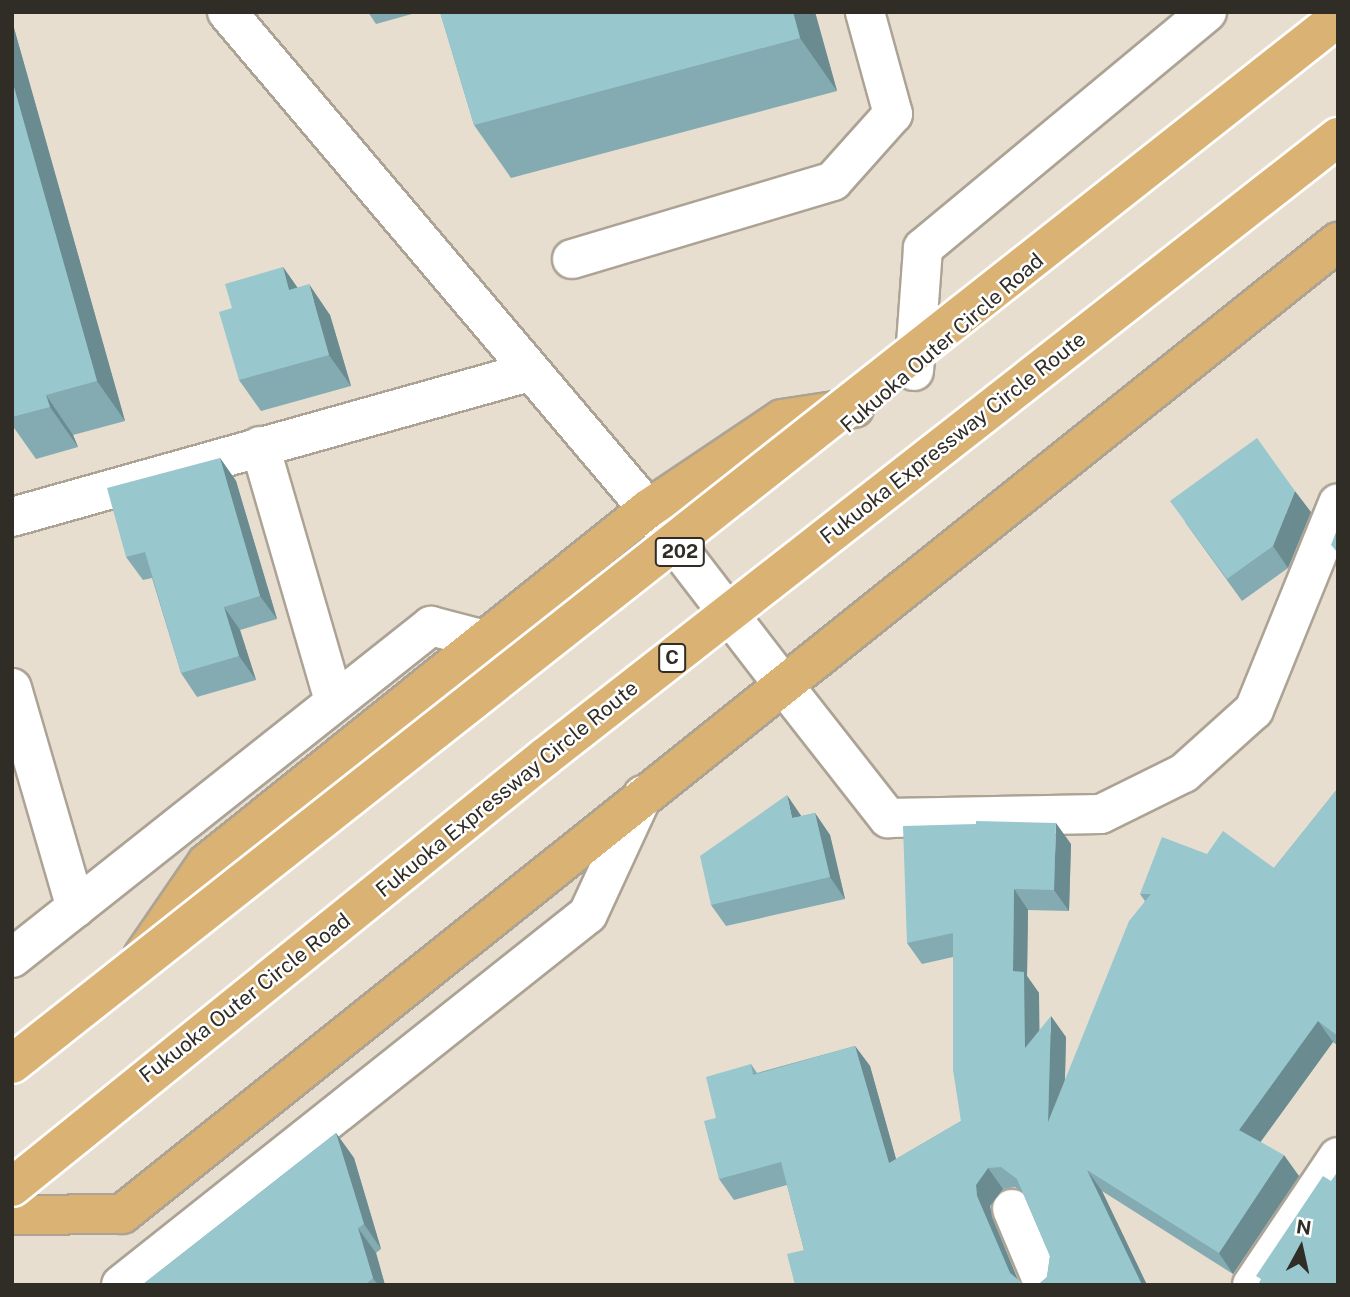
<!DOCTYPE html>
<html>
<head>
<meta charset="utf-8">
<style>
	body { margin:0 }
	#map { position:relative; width:1350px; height:1297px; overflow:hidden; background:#e7ded0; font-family:"Public Sans",sans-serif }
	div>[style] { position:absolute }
	.roads { filter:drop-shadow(2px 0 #aca395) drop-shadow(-2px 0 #aca395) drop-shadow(0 2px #aca395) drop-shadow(0 -2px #aca395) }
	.street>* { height:38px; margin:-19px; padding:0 19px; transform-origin:19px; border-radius:19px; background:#fff }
	.secondary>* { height:38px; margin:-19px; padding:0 19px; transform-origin:19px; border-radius:19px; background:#fff }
	.highway>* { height:38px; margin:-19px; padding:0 19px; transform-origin:19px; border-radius:19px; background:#d9b274 }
	.bridges { filter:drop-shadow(2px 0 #fff) drop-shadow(-2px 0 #fff) drop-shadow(0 2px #fff) drop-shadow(0 -2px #fff) }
	.highway-bridge>* { height:38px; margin:-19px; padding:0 19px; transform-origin:19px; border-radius:19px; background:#d9b274 }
	.wall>* { inset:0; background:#83abb1 }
	.shaded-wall>* { inset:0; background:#6a8b90 }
	.building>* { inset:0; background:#98c7ce }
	span { translate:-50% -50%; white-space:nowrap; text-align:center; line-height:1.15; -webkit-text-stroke:5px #fff; paint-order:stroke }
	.shield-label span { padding:2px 5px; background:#fff; border:2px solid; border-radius:5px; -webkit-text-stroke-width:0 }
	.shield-label { font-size:19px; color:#302d27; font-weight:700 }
	.street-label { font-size:21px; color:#302d27 }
	.frame { position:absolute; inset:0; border:14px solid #302d27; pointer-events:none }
	.north { position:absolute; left:1266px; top:1213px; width:70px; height:70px; -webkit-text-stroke:5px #fff; paint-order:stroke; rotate:8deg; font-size:19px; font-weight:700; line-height:28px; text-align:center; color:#302d27 }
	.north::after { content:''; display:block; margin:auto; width:24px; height:32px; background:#302d27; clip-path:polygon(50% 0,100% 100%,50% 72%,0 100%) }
</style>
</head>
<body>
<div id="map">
	<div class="roads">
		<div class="street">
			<div style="left:572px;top:259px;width:272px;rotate:-16.6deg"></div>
			<div style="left:833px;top:181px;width:90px;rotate:-48.2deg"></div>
			<div style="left:893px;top:114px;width:106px;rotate:-105.4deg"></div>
			<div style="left:914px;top:371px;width:123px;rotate:-85.8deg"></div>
			<div style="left:923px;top:248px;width:369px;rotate:-39.7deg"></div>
			<div style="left:260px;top:446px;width:265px;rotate:73.8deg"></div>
			<div style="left:12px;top:517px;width:537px;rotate:-15.67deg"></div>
			<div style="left:782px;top:683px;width:172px;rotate:51.9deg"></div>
			<div style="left:888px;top:818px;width:213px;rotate:-1.1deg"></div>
			<div style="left:1101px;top:814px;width:93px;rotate:-26.3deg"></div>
			<div style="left:1184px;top:773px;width:94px;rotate:-42deg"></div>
			<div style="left:1254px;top:710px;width:223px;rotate:-67.9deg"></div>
			<div style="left:12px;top:688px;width:229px;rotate:73.8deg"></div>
			<div style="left:12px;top:958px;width:535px;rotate:-38.39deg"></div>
			<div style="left:431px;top:626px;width:56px;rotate:14.5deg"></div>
			<div style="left:1012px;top:1209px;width:82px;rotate:67.2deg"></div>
			<div style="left:121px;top:1285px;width:596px;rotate:-38.46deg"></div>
			<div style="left:588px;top:914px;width:131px;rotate:-65.2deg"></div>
			<div style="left:1252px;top:1285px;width:154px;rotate:-56.1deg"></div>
		</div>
		<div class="secondary">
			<div style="left:227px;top:12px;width:651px;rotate:49.73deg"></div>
			<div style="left:648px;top:509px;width:220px;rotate:52.4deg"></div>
		</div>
		<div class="highway">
			<div style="left:143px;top:956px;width:113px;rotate:-55.5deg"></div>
			<div style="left:207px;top:863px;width:566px;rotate:-38.75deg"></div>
			<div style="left:648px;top:509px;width:161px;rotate:-33.9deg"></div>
			<div style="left:782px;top:419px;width:73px;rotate:-8.7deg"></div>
			<div style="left:12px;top:1215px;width:110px;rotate:-0.5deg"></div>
			<div style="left:122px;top:1214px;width:1557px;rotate:-38.64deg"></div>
		</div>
	</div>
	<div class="bridges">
		<div class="highway-bridge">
			<div style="left:12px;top:1064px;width:1689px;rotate:-38.27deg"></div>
			<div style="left:12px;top:1187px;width:685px;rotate:-38.9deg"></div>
			<div style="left:545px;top:757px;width:1007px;rotate:-38.02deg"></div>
		</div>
	</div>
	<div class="wall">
		<div style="clip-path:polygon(368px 12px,419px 12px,376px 24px)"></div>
		<div style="clip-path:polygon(440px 12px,815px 12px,837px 91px,511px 178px,474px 125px)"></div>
		<div style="clip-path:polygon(12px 21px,125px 421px,73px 435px,78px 447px,36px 459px,12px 425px)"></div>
		<div style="clip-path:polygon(283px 267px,297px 287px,330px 315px,351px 386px,261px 411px,239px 380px,232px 308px)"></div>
		<div style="clip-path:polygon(220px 458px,236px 481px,277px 619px,240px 630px,256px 680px,197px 697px,181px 673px,152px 578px,143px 580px,126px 557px)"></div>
		<div style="clip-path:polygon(1311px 512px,1288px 568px,1242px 601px,1185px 522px)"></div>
		<div style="clip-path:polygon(1338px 788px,1338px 1046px,1333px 1042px,1260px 1142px,1299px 1176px,1233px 1274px,1102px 1191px,1147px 1285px,1033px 1285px,1039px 1284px,1047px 1277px,1050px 1256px,1023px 1193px,1015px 1187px,1003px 1189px,990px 1206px,992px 1217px,1018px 1280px,804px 1250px,787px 1185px,734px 1200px,719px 1179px,716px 1118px,751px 1064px,757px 1073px,855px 1046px,870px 1066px,896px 1159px,961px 1121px,953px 957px,922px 964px,907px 943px,1071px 844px,1069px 911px,1028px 910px,1027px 976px,1039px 993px,1039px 1031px,1066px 1037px,1065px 1082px,1145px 901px,1140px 894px,1207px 854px,1274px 868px)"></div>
		<div style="clip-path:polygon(815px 813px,830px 835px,845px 899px,726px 926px,711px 905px,802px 816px)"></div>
		<div style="clip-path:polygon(336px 1133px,354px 1158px,381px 1249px,376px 1253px,385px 1285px,142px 1285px)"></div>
	</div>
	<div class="shaded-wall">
		<div style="clip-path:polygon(793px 12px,815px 12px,837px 91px,800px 38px)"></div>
		<div style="clip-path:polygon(12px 21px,125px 421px,97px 381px,12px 80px)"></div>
		<div style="clip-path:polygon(283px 267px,304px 297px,289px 290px)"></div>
		<div style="clip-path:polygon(309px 284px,330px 315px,351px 386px,329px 355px)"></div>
		<div style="clip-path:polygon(46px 395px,73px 435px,78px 447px,50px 407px)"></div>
		<div style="clip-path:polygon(220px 458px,236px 481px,277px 619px,260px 596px)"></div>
		<div style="clip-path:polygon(1295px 491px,1311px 512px,1288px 568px,1273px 546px)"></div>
		<div style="clip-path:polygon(224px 607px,240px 630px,256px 680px,239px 656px)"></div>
		<div style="clip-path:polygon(787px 795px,802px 817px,792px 818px)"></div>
		<div style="clip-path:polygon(815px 813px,830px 835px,845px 899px,830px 877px)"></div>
		<div style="clip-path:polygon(1056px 823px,1071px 844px,1069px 911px,1054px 890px)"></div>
		<div style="clip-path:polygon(1014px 889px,1028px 910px,1027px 976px,1039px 993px,1040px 1069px,1025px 1048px,1013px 971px)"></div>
		<div style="clip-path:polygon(1051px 1016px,1066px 1037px,1063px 1143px,1048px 1122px)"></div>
		<div style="clip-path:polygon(1318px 1021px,1333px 1042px,1254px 1151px,1239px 1130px)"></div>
		<div style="clip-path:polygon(855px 1046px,870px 1066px,903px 1184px,889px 1163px)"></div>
		<div style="clip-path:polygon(336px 1133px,354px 1158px,381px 1249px,364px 1224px)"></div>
		<div style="clip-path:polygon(1284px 1155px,1299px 1176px,1233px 1274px,1219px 1253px)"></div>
		<div style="clip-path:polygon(988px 1168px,1003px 1189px,990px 1206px,992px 1217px,1020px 1285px,1010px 1273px,977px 1196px,976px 1185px)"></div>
		<div style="clip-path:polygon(1087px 1170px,1102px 1191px,1147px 1285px,1142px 1285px)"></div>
		<div style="clip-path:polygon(358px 1228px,376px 1253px,385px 1285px,378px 1285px,373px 1278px)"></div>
	</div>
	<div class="building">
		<div style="clip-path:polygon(440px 12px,793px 12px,800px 38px,474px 125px)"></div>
		<div style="clip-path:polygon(12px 80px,97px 381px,46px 395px,50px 407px,12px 417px)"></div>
		<div style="clip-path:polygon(283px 267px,289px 290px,309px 284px,329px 355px,239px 380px,219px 312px,232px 308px,225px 284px)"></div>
		<div style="clip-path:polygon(1257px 438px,1295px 491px,1273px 546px,1227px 579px,1170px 501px)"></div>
		<div style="clip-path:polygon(220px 458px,260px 596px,224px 607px,239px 656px,181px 673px,145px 552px,126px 557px,107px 488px)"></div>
		<div style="clip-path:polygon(1338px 527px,1338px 553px,1331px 545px)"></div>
		<div style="clip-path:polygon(1338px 788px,1338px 1036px,1318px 1021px,1239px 1130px,1284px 1155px,1219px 1253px,1087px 1170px,1142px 1285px,1033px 1285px,1039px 1284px,1047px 1277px,1050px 1256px,1017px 1179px,1001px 1167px,988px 1168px,976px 1185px,977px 1196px,1010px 1273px,1025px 1285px,795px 1285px,787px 1254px,804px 1250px,781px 1162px,719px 1179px,704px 1121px,716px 1118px,706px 1077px,751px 1064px,753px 1075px,855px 1046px,889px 1163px,961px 1121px,953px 1070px,953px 933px,907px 943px,903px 826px,976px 824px,976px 821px,1056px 823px,1054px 890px,1014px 889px,1013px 971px,1024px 972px,1025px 1048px,1051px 1016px,1048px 1122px,1129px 921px,1151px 894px,1140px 894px,1162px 837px,1207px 854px,1223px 831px,1274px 868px)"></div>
		<div style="clip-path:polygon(787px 795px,792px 818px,815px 813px,830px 877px,711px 905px,700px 856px)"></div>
		<div style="clip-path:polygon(336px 1133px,364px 1224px,358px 1228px,373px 1278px,365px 1285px,142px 1285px)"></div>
		<div style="clip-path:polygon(1338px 1171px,1338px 1285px,1258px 1285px,1261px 1279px,1256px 1276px,1323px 1176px,1331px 1181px)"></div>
	</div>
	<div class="shield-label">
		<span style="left:680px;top:552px">202</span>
		<span style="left:672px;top:658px">C</span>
	</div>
	<div class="street-label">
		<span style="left:942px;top:343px;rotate:-41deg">Fukuoka Outer Circle Road</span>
		<span style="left:953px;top:438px;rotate:-38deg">Fukuoka Expressway Circle Route</span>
		<span style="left:507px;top:789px;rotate:-39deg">Fukuoka Expressway Circle Route</span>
		<span style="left:245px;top:998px;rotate:-38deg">Fukuoka Outer Circle Road</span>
	</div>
	<div class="frame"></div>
	<div class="north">N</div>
</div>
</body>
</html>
